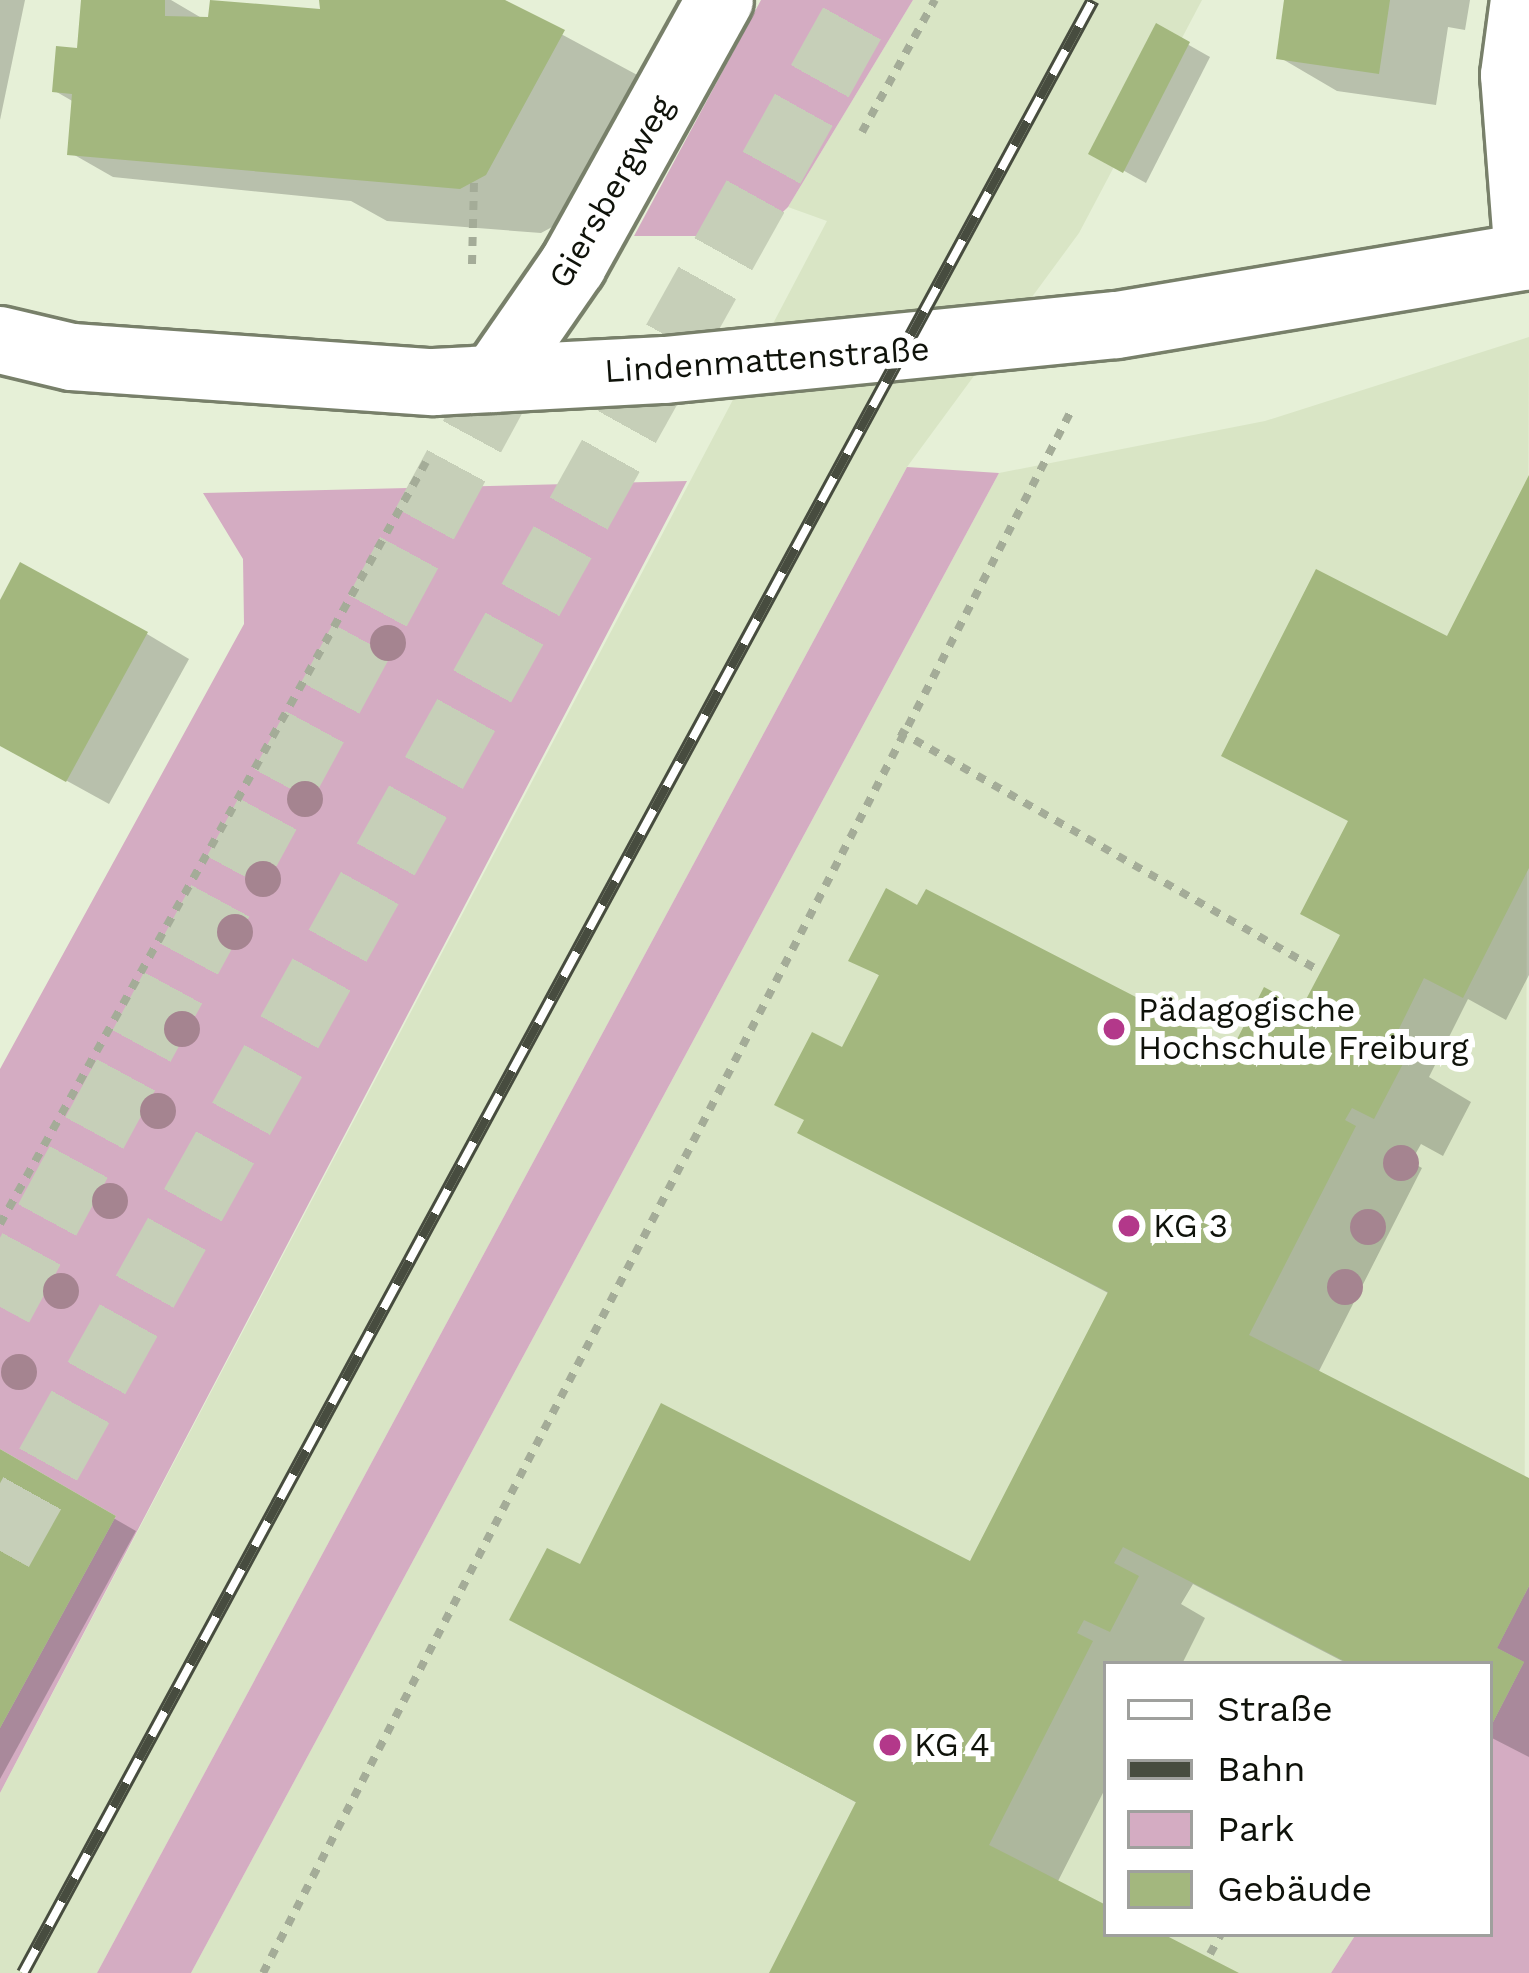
<!DOCTYPE html>
<html>
<head>
<meta charset="utf-8">
<style>
	body { margin:0 }
	#map { position:relative; width:1529px; height:1973px; overflow:hidden; background:#e6f0d7; font-family:"Work Sans",sans-serif }
	div>[style] { position:absolute }
	.built>* { inset:0; background:#d9e5c5 }
	.green>* { inset:0; background:#d4acc2 }
	.shadow>* { inset:0; background:#0003 }
	.building>* { inset:0; background:#a3b77e }
	.trunk-tunnel>* { height:66px; margin-top:-33px; transform-origin:0; background:repeating-linear-gradient(90deg,#c6cfb8 0 66px,transparent 0 99px) }
	.path>* { height:8px; margin-top:-4px; transform-origin:0; background:repeating-linear-gradient(90deg,#a4ac98 0 9px,transparent 0 18px) }
	.roads { filter:drop-shadow(3px 0 #78806a) drop-shadow(-3px 0 #78806a) drop-shadow(0 3px #78806a) drop-shadow(0 -3px #78806a) }
	.minor>* { height:66px; margin:-33px; padding:0 33px; transform-origin:33px; border-radius:33px; background:#fff }
	.rail>* { height:14px; margin-top:-7px; transform-origin:0; background:repeating-linear-gradient(90deg,#fff 0 27px,#474c3f 0 54px); box-sizing:border-box; border-block:3px solid #474c3f }
	.trees>* { width:36px; height:36px; margin:-18px; border-radius:50%; background:#a58490 }
	.dots>* { width:33px; height:33px; translate:-50% -50%; box-sizing:border-box; border:6px solid #fff; border-radius:50% }
	span { translate:-50% -50%; white-space:nowrap; text-align:center; line-height:1.15; -webkit-text-stroke:12px #fff; paint-order:stroke }
	.street-label { font-size:33px; color:#0f120a }
	.poi-label { font-size:33px; color:#0f120a }
	.left { translate:0 -50%; text-align:left }
	.legend { position:absolute; left:1103px; top:1661px; width:390px; height:276px; box-sizing:border-box; background:#fff; border:3px solid #9fa09d; margin:0; padding:15px 21px; list-style:none; font-size:36px; color:#0f120a }
	.legend li { display:flex; align-items:center; gap:24px; height:60px }
	.legend b { width:60px; border:3px solid #9fa09d }
</style>
</head>
<body>
<div id="map">
	<div class="built">
		<div style="clip-path:polygon(913px 0,1202px 0,1079px 233px,907px 467px,97px 1973px,0 1973px,0 1793px,827px 221px,788px 207px)"></div>
		<div style="clip-path:polygon(1529px 337px,1524px 1662px,1490px 1728px,1490px 1664px,1106px 1664px,1106px 1934px,1356px 1934px,1331px 1973px,191px 1973px,999px 473px,1265px 421px)"></div>
	</div>
	<div class="green">
		<div style="clip-path:polygon(761px 0,913px 0,788px 207px,758px 236px,634px 236px)"></div>
		<div style="clip-path:polygon(907px 467px,999px 473px,191px 1973px,97px 1973px)"></div>
		<div style="clip-path:polygon(687px 481px,0 1793px,0 1728px,116px 1516px,0 1449px,0 1069px,244px 624px,243px 559px,203px 493px)"></div>
		<div style="clip-path:polygon(1529px 1586px,1529px 1973px,1331px 1973px,1356px 1934px,1490px 1934px,1490px 1728px,1524px 1662px,1497px 1648px)"></div>
	</div>
	<div class="shadow">
		<div style="clip-path:polygon(0 0,25px 0,0 120px)"></div>
		<div style="clip-path:polygon(84px 0,171px 0,205px 20px,321px 12px,346px 0,498px 0,641px 77px,565px 220px,541px 233px,387px 221px,351px 201px,113px 177px,71px 153px,74px 102px,55px 91px,80px 51px)"></div>
		<div style="clip-path:polygon(1288px 0,1470px 0,1465px 30px,1448px 27px,1436px 105px,1337px 91px,1279px 57px)"></div>
		<div style="clip-path:polygon(1157px 27px,1210px 57px,1146px 183px,1092px 153px)"></div>
		<div style="clip-path:polygon(1529px 481px,1529px 975px,1506px 1020px,1468px 999px,1429px 1077px,1471px 1102px,1443px 1156px,1421px 1144px,1411px 1162px,1422px 1168px,1318px 1373px,1529px 1481px,1529px 1757px,1490px 1737px,1490px 1664px,1348px 1664px,1193px 1584px,1181px 1604px,1205px 1618px,1182px 1664px,1106px 1664px,1106px 1787px,1057px 1883px,1106px 1908px,1106px 1934px,1156px 1934px,1232px 1973px,773px 1973px,859px 1804px,513px 1619px,581px 1568px,972px 1565px,1110px 1294px,801px 1132px,882px 977px,852px 959px,1235px 1051px,1304px 1011px,1343px 935px,1449px 640px)"></div>
		<div style="clip-path:polygon(0 606px,147px 634px,189px 659px,109px 804px,0 744px)"></div>
		<div style="clip-path:polygon(0 1453px,136px 1531px,0 1779px)"></div>
	</div>
	<div class="building">
		<div style="clip-path:polygon(81px 0,165px 0,165px 16px,208px 17px,210px 0,320px 9px,319px 0,505px 0,565px 30px,486px 175px,460px 189px,67px 155px,72px 94px,52px 92px,56px 46px,77px 48px)"></div>
		<div style="clip-path:polygon(1284px 0,1390px 0,1379px 74px,1276px 59px)"></div>
		<div style="clip-path:polygon(1156px 23px,1190px 42px,1123px 173px,1088px 154px)"></div>
		<div style="clip-path:polygon(1529px 475px,1529px 868px,1463px 998px,1424px 978px,1388px 1051px,1405px 1060px,1374px 1119px,1352px 1108px,1345px 1120px,1356px 1126px,1249px 1335px,1529px 1478px,1529px 1586px,1497px 1648px,1524px 1662px,1490px 1728px,1490px 1664px,1350px 1664px,1123px 1547px,1114px 1563px,1139px 1576px,1110px 1632px,1084px 1620px,1077px 1633px,1093px 1641px,989px 1845px,1106px 1905px,1106px 1934px,1163px 1934px,1239px 1973px,769px 1973px,856px 1802px,509px 1620px,547px 1548px,580px 1564px,661px 1403px,970px 1561px,1108px 1292px,797px 1133px,804px 1120px,774px 1105px,812px 1032px,842px 1047px,879px 975px,848px 961px,886px 888px,917px 905px,926px 889px,1233px 1047px,1264px 987px,1302px 1007px,1340px 935px,1300px 914px,1348px 821px,1221px 756px,1316px 569px,1447px 636px)"></div>
		<div style="clip-path:polygon(20px 562px,148px 632px,66px 782px,0 746px,0 600px)"></div>
		<div style="clip-path:polygon(0 1449px,116px 1516px,0 1728px)"></div>
	</div>
	<div class="trunk-tunnel">
		<div style="left:0;top:1307px;width:1106px;rotate:-61.53deg"></div>
		<div style="left:0;top:1551px;width:1776px;rotate:-60.85deg"></div>
	</div>
	<div class="path">
		<div style="left:862px;top:132px;width:151px;rotate:-61.1deg"></div>
		<div style="left:472px;top:264px;width:83px;rotate:-88.6deg"></div>
		<div style="left:899px;top:731px;width:486px;rotate:29.7deg"></div>
		<div style="left:0;top:1224px;width:873px;rotate:-60.79deg"></div>
		<div style="left:1210px;top:1954px;width:23px;rotate:-61deg"></div>
		<div style="left:263px;top:1973px;width:1756px;rotate:-62.65deg"></div>
	</div>
	<div class="roads">
		<div class="minor">
			<div style="left:1524px;top:0;width:76px;rotate:97.6deg"></div>
			<div style="left:1514px;top:75px;width:182px;rotate:85.6deg"></div>
			<div style="left:0;top:340px;width:74px;rotate:13.3deg"></div>
			<div style="left:72px;top:357px;width:363px;rotate:4deg"></div>
			<div style="left:434px;top:382px;width:231px;rotate:-3deg"></div>
			<div style="left:665px;top:370px;width:454px;rotate:-5.7deg"></div>
			<div style="left:1117px;top:325px;width:418px;rotate:-9.5deg"></div>
			<div style="left:494px;top:379px;width:139px;rotate:-55.3deg"></div>
			<div style="left:573px;top:265px;width:303px;rotate:-61deg"></div>
		</div>
	</div>
	<div class="rail">
		<div style="left:23px;top:1973px;width:2244px;rotate:-61.53deg"></div>
	</div>
	<div class="trees">
		<div style="left:388px;top:643px"></div>
		<div style="left:305px;top:799px"></div>
		<div style="left:263px;top:879px"></div>
		<div style="left:235px;top:932px"></div>
		<div style="left:182px;top:1029px"></div>
		<div style="left:158px;top:1111px"></div>
		<div style="left:1401px;top:1163px"></div>
		<div style="left:110px;top:1201px"></div>
		<div style="left:1368px;top:1227px"></div>
		<div style="left:1345px;top:1287px"></div>
		<div style="left:61px;top:1291px"></div>
		<div style="left:19px;top:1372px"></div>
	</div>
	<div class="dots">
		<div style="left:1114px;top:1029px;background:#b3388a"></div>
		<div style="left:1129px;top:1226px;background:#b3388a"></div>
		<div style="left:890px;top:1745px;background:#b3388a"></div>
	</div>
	<div class="street-label">
		<span style="left:611px;top:192px;rotate:-60deg">Giersbergweg</span>
		<span style="left:767px;top:360px;rotate:-4deg">Lindenmattenstraße</span>
	</div>
	<div class="poi-label">
		<span class="left" style="left:1138px;top:1029px">Pädagogische<br>Hochschule Freiburg</span>
		<span class="left" style="left:1153px;top:1226px">KG 3</span>
		<span class="left" style="left:914px;top:1745px">KG 4</span>
	</div>
	<ul class="legend">
	<li><b style="height:15px;background:#fff"></b>Straße</li>
	<li><b style="height:15px;background:#474c3f"></b>Bahn</li>
	<li><b style="height:33px;background:#d4acc2"></b>Park</li>
	<li><b style="height:33px;background:#a3b77e"></b>Gebäude</li>
	</ul>
</div>
</body>
</html>
